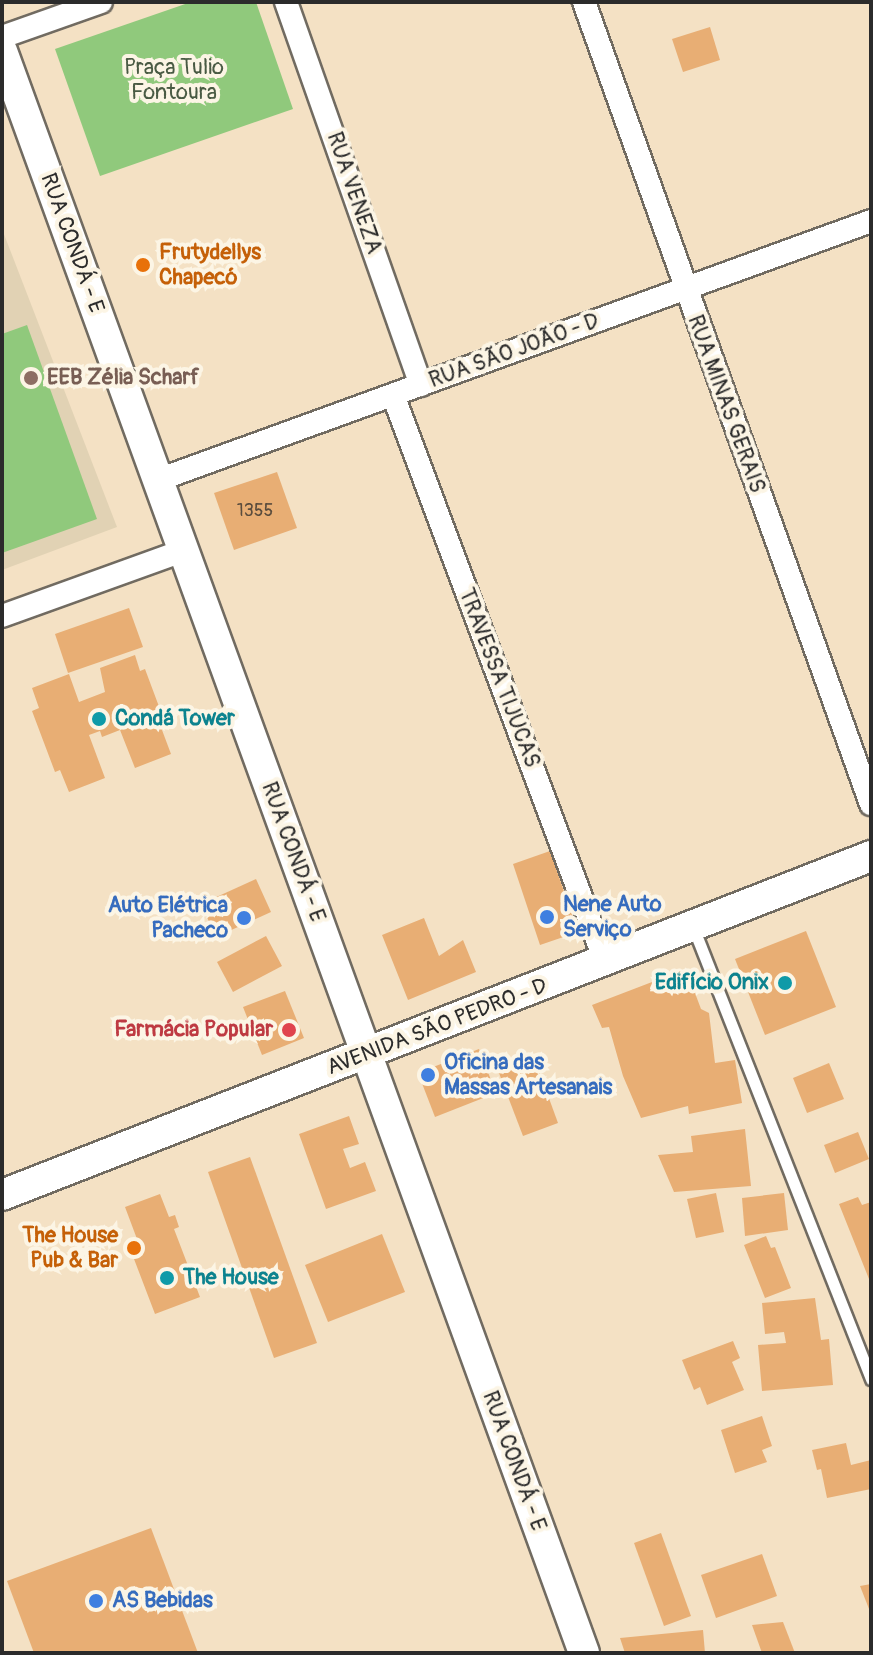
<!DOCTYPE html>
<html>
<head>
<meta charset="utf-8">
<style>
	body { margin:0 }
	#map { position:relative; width:873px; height:1655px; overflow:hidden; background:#f4e1c4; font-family:Pangolin,sans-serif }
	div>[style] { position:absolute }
	.built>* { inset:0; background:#e1d2b4 }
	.green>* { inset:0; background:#90c97c }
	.building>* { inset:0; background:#e8ae74 }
	.roads { filter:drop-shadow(2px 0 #716b61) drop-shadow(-2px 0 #716b61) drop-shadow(0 2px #716b61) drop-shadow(0 -2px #716b61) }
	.lane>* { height:11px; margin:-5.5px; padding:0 5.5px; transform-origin:5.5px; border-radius:5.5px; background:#fff }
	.street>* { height:22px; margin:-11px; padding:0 11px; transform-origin:11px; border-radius:11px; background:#fff }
	.secondary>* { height:30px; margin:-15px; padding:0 15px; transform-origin:15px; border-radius:15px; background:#fff }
	.dots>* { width:22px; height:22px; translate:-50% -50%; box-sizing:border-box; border:4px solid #fcf5e5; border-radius:50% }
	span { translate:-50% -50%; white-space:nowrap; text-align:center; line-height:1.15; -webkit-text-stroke:8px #fcf5e5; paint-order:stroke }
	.number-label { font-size:18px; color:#5a4c3d }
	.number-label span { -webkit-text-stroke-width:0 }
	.park-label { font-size:22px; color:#495a43 }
	.street-label { font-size:22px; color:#2b2b2b }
	.food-label { font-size:22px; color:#c56008; font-weight:700 }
	.left { translate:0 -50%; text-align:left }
	.right { translate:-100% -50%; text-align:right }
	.education-label { font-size:22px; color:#785e54; font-weight:700 }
	.culture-label { font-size:22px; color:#0d838f; font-weight:700 }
	.shop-label { font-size:22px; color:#366cbe; font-weight:700 }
	.health-label { font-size:22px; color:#be3a42; font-weight:700 }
	.frame { position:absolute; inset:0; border:4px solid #2b2b2b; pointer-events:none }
</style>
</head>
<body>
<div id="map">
	<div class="built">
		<div style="clip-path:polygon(2px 229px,117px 527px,2px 570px)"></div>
	</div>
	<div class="green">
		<div style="clip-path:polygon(191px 2px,256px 2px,293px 109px,100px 176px,55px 49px)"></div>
		<div style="clip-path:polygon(27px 325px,97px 519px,2px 553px,2px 334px)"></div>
	</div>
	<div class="building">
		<div style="clip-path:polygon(710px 27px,720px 60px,683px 72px,672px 39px)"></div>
		<div style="clip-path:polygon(277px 472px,297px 528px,234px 550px,214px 493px)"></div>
		<div style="clip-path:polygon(129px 608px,143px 647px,68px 673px,55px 634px)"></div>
		<div style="clip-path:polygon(135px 655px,140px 671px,145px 669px,167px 728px,162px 730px,171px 754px,135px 768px,120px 730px,102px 737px,100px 731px,89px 735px,105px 778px,69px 792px,60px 770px,55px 772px,32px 711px,39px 708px,32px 688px,69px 674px,79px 702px,105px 692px,100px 668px)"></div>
		<div style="clip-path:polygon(550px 851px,578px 932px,540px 945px,513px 864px)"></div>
		<div style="clip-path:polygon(256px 879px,271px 912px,216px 937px,201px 904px)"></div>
		<div style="clip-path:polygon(424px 918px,439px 956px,463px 940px,476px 972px,408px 1000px,382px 935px)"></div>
		<div style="clip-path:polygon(806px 931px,836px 1007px,765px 1035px,735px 959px)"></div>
		<div style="clip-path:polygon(266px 936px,282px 966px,233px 992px,217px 962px)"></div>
		<div style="clip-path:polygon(686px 969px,701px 1009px,709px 1013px,715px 1063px,735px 1060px,742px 1103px,689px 1114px,688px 1106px,641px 1118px,623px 1076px,609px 1027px,602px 1028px,592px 1005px)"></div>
		<div style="clip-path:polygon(285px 991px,304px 1038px,262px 1055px,243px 1007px)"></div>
		<div style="clip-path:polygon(479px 1049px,496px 1093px,435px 1117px,418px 1073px)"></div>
		<div style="clip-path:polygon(535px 1060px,558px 1123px,523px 1136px,499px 1073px)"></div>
		<div style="clip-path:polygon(829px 1063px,844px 1099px,807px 1113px,793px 1078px)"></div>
		<div style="clip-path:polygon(349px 1116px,359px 1144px,343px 1149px,350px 1168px,365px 1162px,376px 1191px,326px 1209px,299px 1134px)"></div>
		<div style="clip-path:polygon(745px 1129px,751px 1186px,674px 1192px,658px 1155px,693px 1152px,691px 1136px)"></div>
		<div style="clip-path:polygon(858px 1132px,869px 1159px,835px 1173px,824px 1145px)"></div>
		<div style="clip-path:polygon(250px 1157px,317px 1343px,274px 1358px,208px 1172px)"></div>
		<div style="clip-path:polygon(716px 1193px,724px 1232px,696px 1238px,687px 1199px)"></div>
		<div style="clip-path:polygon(784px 1193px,788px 1230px,745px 1236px,742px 1198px)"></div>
		<div style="clip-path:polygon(160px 1194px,169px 1217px,175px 1215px,179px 1227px,174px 1229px,200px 1297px,155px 1314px,134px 1259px,143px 1255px,125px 1207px)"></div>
		<div style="clip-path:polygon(858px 1197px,862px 1205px,871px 1202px,871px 1284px,839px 1204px)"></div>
		<div style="clip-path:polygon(382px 1234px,405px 1292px,328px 1322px,305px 1265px)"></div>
		<div style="clip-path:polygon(766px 1236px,771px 1248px,775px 1247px,791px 1288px,765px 1298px,744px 1245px)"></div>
		<div style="clip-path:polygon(815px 1298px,821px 1340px,829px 1339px,833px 1385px,762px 1391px,758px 1345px,786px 1343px,784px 1332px,765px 1334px,762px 1303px)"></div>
		<div style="clip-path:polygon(733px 1341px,740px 1358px,732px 1362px,744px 1390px,707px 1405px,700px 1387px,694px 1390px,682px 1360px)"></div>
		<div style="clip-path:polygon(762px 1416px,772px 1446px,762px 1450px,767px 1462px,735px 1473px,721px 1430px)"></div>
		<div style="clip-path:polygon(846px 1443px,851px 1465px,871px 1460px,871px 1489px,827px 1498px,821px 1469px,817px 1470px,812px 1450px)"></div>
		<div style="clip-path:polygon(151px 1528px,198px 1653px,34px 1653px,7px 1581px)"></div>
		<div style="clip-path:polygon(661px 1533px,691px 1616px,664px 1626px,634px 1543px)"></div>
		<div style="clip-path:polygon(762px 1554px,777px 1596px,716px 1618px,701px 1575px)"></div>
		<div style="clip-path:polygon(871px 1584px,871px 1614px,860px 1586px)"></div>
		<div style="clip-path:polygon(783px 1622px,795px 1653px,762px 1653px,752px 1625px)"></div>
		<div style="clip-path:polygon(703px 1630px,705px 1653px,625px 1653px,620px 1638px)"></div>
	</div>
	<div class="roads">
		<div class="lane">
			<div style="left:693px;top:927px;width:486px;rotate:68.5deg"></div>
		</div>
		<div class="street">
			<div style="left:286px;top:2px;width:406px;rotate:70.6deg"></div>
			<div style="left:584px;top:2px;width:852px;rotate:70.31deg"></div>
			<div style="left:2px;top:37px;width:105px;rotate:-19.5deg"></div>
			<div style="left:393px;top:395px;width:604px;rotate:69.47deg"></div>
			<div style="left:158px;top:480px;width:759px;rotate:-19.96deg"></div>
			<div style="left:2px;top:616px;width:192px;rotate:-19.8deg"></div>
		</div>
		<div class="secondary">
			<div style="left:2px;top:51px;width:1704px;rotate:70.03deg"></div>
			<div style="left:2px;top:1195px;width:933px;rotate:-21.31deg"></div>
		</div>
	</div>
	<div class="dots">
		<div style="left:143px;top:265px;background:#e8710a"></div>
		<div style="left:31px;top:378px;background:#8d6e63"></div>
		<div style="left:99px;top:719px;background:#0f9aa8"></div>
		<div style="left:547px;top:917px;background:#3f7fe0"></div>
		<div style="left:244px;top:918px;background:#3f7fe0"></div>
		<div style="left:785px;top:983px;background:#0f9aa8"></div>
		<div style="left:289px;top:1030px;background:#e0444e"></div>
		<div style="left:428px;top:1075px;background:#3f7fe0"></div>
		<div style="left:134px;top:1248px;background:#e8710a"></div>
		<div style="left:167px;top:1278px;background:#0f9aa8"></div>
		<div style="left:96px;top:1601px;background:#3f7fe0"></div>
	</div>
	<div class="number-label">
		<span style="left:255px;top:511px">1355</span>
	</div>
	<div class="park-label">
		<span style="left:174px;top:80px">Praça Tulio<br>Fontoura</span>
	</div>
	<div class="street-label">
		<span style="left:354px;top:193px;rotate:71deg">RUA VENEZA</span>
		<span style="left:72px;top:243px;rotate:70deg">RUA CONDÁ - E</span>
		<span style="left:514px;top:351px;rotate:-20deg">RUA SÃO JOÃO - D</span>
		<span style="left:726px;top:404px;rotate:70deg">RUA MINAS GERAIS</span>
		<span style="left:499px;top:678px;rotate:69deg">TRAVESSA TIJUCAS</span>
		<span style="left:293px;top:852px;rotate:70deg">RUA CONDÁ - E</span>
		<span style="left:437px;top:1027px;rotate:-21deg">AVENIDA SÃO PEDRO - D</span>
		<span style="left:514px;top:1461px;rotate:70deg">RUA CONDÁ - E</span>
	</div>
	<div class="food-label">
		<span class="left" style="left:159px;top:265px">Frutydellys<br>Chapecó</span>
		<span class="right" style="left:118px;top:1248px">The House<br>Pub &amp; Bar</span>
	</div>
	<div class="education-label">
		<span class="left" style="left:47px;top:378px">EEB Zélia Scharf</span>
	</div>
	<div class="culture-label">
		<span class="left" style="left:115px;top:719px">Condá Tower</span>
		<span class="right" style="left:769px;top:983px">Edifício Onix</span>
		<span class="left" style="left:183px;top:1278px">The House</span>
	</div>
	<div class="shop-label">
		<span class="left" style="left:563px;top:917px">Nene Auto<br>Serviço</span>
		<span class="right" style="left:228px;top:918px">Auto Elétrica<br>Pacheco</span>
		<span class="left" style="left:444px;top:1075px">Oficina das<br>Massas Artesanais</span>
		<span class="left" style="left:112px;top:1601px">AS Bebidas</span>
	</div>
	<div class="health-label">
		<span class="right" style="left:273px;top:1030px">Farmácia Popular</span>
	</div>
	<div class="frame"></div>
</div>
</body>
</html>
